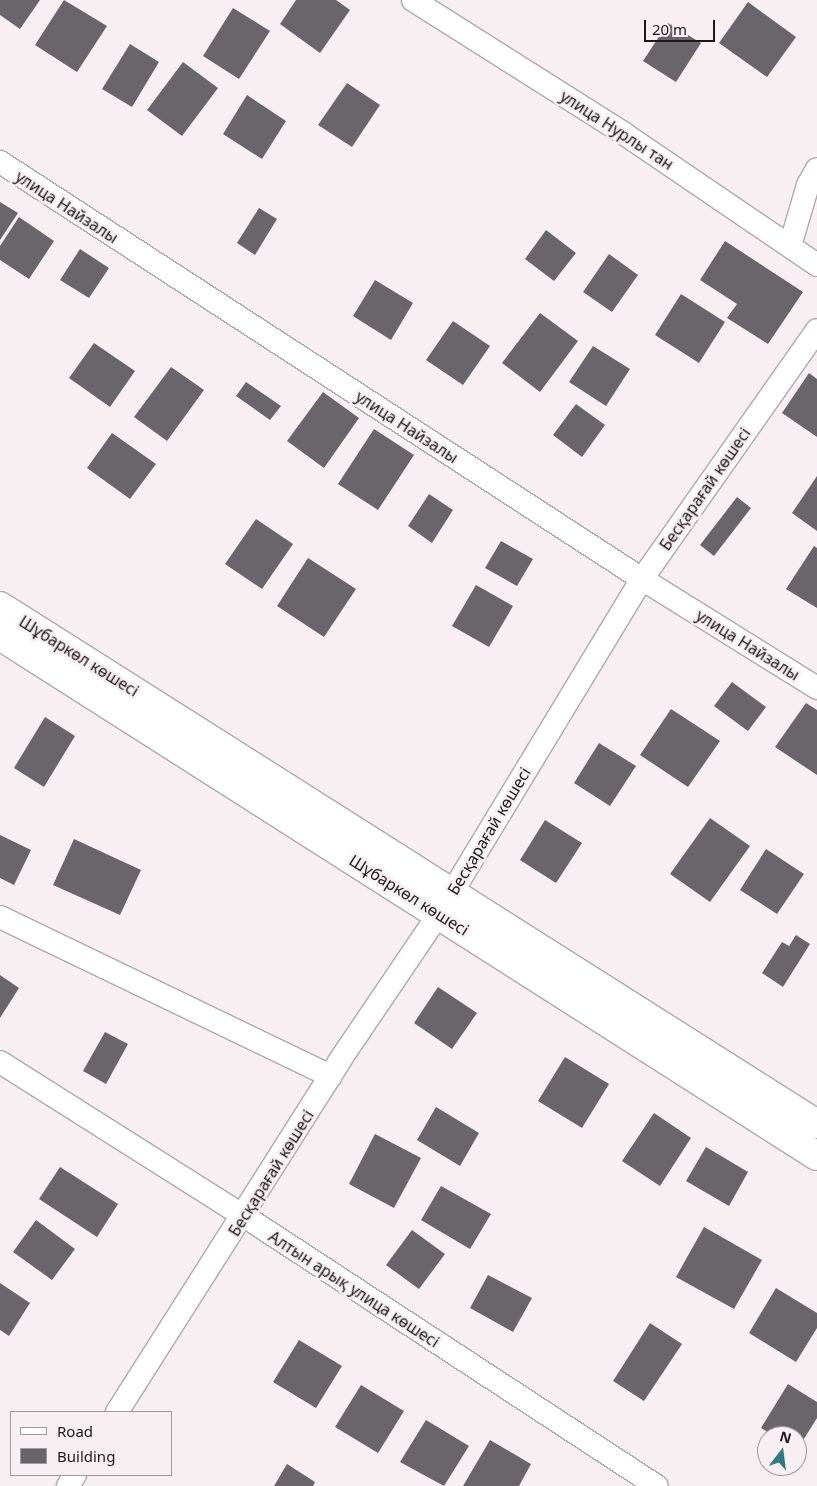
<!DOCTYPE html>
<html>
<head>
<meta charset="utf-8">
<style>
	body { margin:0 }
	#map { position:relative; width:817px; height:1486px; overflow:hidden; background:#f8eff3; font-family:"Noto Sans",sans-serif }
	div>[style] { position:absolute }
	.building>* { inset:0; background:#6a656b }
	.roads { filter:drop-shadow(1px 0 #b1a9ad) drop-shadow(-1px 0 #b1a9ad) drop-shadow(0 1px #b1a9ad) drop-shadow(0 -1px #b1a9ad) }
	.minor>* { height:22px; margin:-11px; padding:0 11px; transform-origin:11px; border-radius:11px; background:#fff }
	.tertiary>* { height:28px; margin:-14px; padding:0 14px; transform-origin:14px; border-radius:14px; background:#fff }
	span { translate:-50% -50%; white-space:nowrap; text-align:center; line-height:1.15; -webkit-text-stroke:5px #f8eff3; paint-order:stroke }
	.street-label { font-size:16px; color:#1b1819 }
	.legend { position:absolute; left:10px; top:1411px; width:162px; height:65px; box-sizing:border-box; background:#f8eff3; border:1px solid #a0999c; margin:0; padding:6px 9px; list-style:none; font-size:15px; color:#1b1819 }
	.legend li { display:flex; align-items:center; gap:10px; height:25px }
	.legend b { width:25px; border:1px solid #a0999c }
	.north { position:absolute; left:757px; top:1426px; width:50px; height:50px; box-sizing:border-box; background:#f8eff3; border:1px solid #a0999c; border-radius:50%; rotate:15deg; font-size:14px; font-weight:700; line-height:20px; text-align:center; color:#1b1819 }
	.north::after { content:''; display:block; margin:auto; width:18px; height:22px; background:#327984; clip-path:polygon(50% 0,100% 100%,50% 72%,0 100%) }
	.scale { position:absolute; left:644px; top:20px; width:71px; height:22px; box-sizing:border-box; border:2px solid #1b1819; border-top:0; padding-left:6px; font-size:15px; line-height:18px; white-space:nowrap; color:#1b1819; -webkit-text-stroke:4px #f8eff3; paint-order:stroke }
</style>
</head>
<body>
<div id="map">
	<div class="building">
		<div style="clip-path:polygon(0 0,40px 0,20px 29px,0 15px)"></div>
		<div style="clip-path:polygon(64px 0,107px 26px,77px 72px,35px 45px)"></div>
		<div style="clip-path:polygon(296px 0,336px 0,350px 10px,320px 53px,280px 24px)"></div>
		<div style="clip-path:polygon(748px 2px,796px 37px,767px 77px,719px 43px)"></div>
		<div style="clip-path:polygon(233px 8px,270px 31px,239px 79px,203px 56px)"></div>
		<div style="clip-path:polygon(668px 23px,701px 43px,676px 82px,643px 61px)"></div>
		<div style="clip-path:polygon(130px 44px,159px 62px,132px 107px,102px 89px)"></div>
		<div style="clip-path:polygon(183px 62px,218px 88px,182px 136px,147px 110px)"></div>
		<div style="clip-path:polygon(347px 83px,380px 105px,352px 147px,318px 125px)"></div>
		<div style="clip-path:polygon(247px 95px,286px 121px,262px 159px,223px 134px)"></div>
		<div style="clip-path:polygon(0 202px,18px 213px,0 240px)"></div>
		<div style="clip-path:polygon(259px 208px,277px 219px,255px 255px,237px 243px)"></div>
		<div style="clip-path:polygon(19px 217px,54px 241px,29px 279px,0 260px,0 246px)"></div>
		<div style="clip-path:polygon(546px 230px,576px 253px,554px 281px,525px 259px)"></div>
		<div style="clip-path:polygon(725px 241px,803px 292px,768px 344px,727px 318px,737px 304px,700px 280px)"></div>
		<div style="clip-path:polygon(80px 249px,109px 268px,89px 298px,60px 280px)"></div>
		<div style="clip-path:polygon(609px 254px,638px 275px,612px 312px,583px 292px)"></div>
		<div style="clip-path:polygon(375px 280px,413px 303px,391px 340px,353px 316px)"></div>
		<div style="clip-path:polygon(681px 294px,725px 322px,699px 363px,655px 335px)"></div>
		<div style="clip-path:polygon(540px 313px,578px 341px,540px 392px,502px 363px)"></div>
		<div style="clip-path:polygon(453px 321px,490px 346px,463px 385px,426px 360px)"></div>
		<div style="clip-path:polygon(94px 343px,135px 371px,110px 407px,69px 378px)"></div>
		<div style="clip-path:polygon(593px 346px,630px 369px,606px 406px,569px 382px)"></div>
		<div style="clip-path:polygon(171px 367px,204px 390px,167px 441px,134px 417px)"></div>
		<div style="clip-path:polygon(809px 373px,817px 379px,817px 437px,782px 413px)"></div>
		<div style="clip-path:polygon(246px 382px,281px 406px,270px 420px,236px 396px)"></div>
		<div style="clip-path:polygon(323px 392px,359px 418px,324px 468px,287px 441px)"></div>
		<div style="clip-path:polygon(576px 404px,605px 425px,582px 457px,553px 435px)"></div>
		<div style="clip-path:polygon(374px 429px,414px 455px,378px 510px,338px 484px)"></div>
		<div style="clip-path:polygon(112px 433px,156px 464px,130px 499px,87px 468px)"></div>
		<div style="clip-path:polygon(817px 476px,817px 531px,792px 513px)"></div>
		<div style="clip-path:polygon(429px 494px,453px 510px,432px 543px,408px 526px)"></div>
		<div style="clip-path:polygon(737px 497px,751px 508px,714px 556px,700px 545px)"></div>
		<div style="clip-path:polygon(256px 519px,293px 544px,262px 589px,225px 564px)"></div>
		<div style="clip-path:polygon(501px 541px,533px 559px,517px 586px,485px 568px)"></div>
		<div style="clip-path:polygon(814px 546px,817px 548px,817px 608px,786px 589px)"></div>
		<div style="clip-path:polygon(308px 558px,356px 589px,324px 637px,277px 606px)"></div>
		<div style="clip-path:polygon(476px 585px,513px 606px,489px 647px,452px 626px)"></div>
		<div style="clip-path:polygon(732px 682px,766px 707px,748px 731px,714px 706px)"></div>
		<div style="clip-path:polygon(806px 703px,817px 710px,817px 775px,775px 747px)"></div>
		<div style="clip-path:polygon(671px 709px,720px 741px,688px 787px,640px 755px)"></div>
		<div style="clip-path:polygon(45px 717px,75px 736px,44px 787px,14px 768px)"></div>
		<div style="clip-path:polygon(599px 743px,636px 766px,610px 806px,574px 783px)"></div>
		<div style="clip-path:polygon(710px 818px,750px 846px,710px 902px,670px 874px)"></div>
		<div style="clip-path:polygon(545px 820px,582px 843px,556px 883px,520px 860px)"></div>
		<div style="clip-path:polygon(0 835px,31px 850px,14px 885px,0 878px)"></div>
		<div style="clip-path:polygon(74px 839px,141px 870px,120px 915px,53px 885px)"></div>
		<div style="clip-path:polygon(766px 849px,804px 874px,777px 914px,740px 890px)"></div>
		<div style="clip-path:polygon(796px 935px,810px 944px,783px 987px,762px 973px,782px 942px,789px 946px)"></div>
		<div style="clip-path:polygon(0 975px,19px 988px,0 1018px)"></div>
		<div style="clip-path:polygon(438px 987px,477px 1013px,452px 1049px,414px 1023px)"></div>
		<div style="clip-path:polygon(105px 1032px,128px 1044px,106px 1084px,83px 1071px)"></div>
		<div style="clip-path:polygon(565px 1057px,609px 1084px,582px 1128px,538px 1101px)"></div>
		<div style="clip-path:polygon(436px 1107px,479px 1133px,460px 1166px,417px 1140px)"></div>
		<div style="clip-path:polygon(654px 1113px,691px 1138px,660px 1186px,622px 1161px)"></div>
		<div style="clip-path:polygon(375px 1134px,421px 1158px,394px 1208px,349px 1184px)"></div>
		<div style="clip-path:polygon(706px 1147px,748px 1172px,729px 1206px,686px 1181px)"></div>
		<div style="clip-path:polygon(60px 1167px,118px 1204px,97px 1237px,39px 1199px)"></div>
		<div style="clip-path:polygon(441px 1186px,491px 1214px,470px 1249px,421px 1220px)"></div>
		<div style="clip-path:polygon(36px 1220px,75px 1249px,52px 1280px,13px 1252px)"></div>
		<div style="clip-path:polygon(704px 1227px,762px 1260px,734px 1309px,676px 1277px)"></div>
		<div style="clip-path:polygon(412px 1230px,445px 1254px,419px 1289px,386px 1265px)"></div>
		<div style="clip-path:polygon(488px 1275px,532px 1298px,513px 1332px,470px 1308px)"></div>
		<div style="clip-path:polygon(0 1283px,30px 1303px,9px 1336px,0 1330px)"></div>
		<div style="clip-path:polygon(776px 1288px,817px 1313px,817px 1328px,796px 1362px,749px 1333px)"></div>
		<div style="clip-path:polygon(650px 1323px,682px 1344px,644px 1401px,613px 1381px)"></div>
		<div style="clip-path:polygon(299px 1340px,342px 1366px,316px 1408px,273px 1382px)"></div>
		<div style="clip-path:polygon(788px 1384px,817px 1402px,817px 1418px,797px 1450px,797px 1436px,774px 1436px,761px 1428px)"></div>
		<div style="clip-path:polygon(361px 1385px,404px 1411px,378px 1453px,335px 1427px)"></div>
		<div style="clip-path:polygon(426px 1420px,469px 1446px,444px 1486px,400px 1462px)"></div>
		<div style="clip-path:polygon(490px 1440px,531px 1464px,519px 1486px,463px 1486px)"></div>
		<div style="clip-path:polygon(287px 1464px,315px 1482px,313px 1486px,274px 1486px)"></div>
	</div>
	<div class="roads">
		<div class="minor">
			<div style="left:413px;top:0;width:249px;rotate:32.3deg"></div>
			<div style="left:623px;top:133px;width:235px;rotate:34.2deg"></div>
			<div style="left:0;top:162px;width:766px;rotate:33.01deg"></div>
			<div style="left:642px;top:579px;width:206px;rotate:31.9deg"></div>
			<div style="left:790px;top:246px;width:64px;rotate:-73.6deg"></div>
			<div style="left:808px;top:185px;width:18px;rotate:-61deg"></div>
			<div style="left:0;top:917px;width:367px;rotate:25.7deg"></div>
			<div style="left:0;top:1062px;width:289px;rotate:32.3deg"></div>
			<div style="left:244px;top:1216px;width:493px;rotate:33.2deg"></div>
			<div style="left:117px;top:1412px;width:417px;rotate:-57.6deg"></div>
			<div style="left:340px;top:1060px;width:176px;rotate:-55.9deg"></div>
			<div style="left:439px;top:914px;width:392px;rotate:-58.8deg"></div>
			<div style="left:642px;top:579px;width:304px;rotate:-54.9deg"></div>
			<div style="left:68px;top:1486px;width:13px;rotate:-58deg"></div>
		</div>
		<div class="tertiary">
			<div style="left:0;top:606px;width:967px;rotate:32.38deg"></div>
			<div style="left:0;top:636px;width:968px;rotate:32.48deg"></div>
		</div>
	</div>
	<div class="street-label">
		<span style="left:617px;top:130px;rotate:33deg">улица Нурлы тан</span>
		<span style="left:67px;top:207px;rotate:33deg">улица Найзалы</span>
		<span style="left:407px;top:427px;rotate:33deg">улица Найзалы</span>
		<span style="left:705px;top:489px;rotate:-55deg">Бесқарағай көшесі</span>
		<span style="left:748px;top:645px;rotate:32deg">улица Найзалы</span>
		<span style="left:79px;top:656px;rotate:32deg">Шұбаркөл көшесі</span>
		<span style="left:489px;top:831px;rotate:-59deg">Бесқарағай көшесі</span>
		<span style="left:409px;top:895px;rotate:32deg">Шұбаркөл көшесі</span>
		<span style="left:271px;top:1173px;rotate:-58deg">Бесқарағай көшесі</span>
		<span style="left:354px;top:1289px;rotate:33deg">Алтын арық улица көшесі</span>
	</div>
	<ul class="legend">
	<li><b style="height:6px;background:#fff"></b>Road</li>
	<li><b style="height:14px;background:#6a656b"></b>Building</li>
	</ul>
	<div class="north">N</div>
	<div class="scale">20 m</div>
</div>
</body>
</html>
